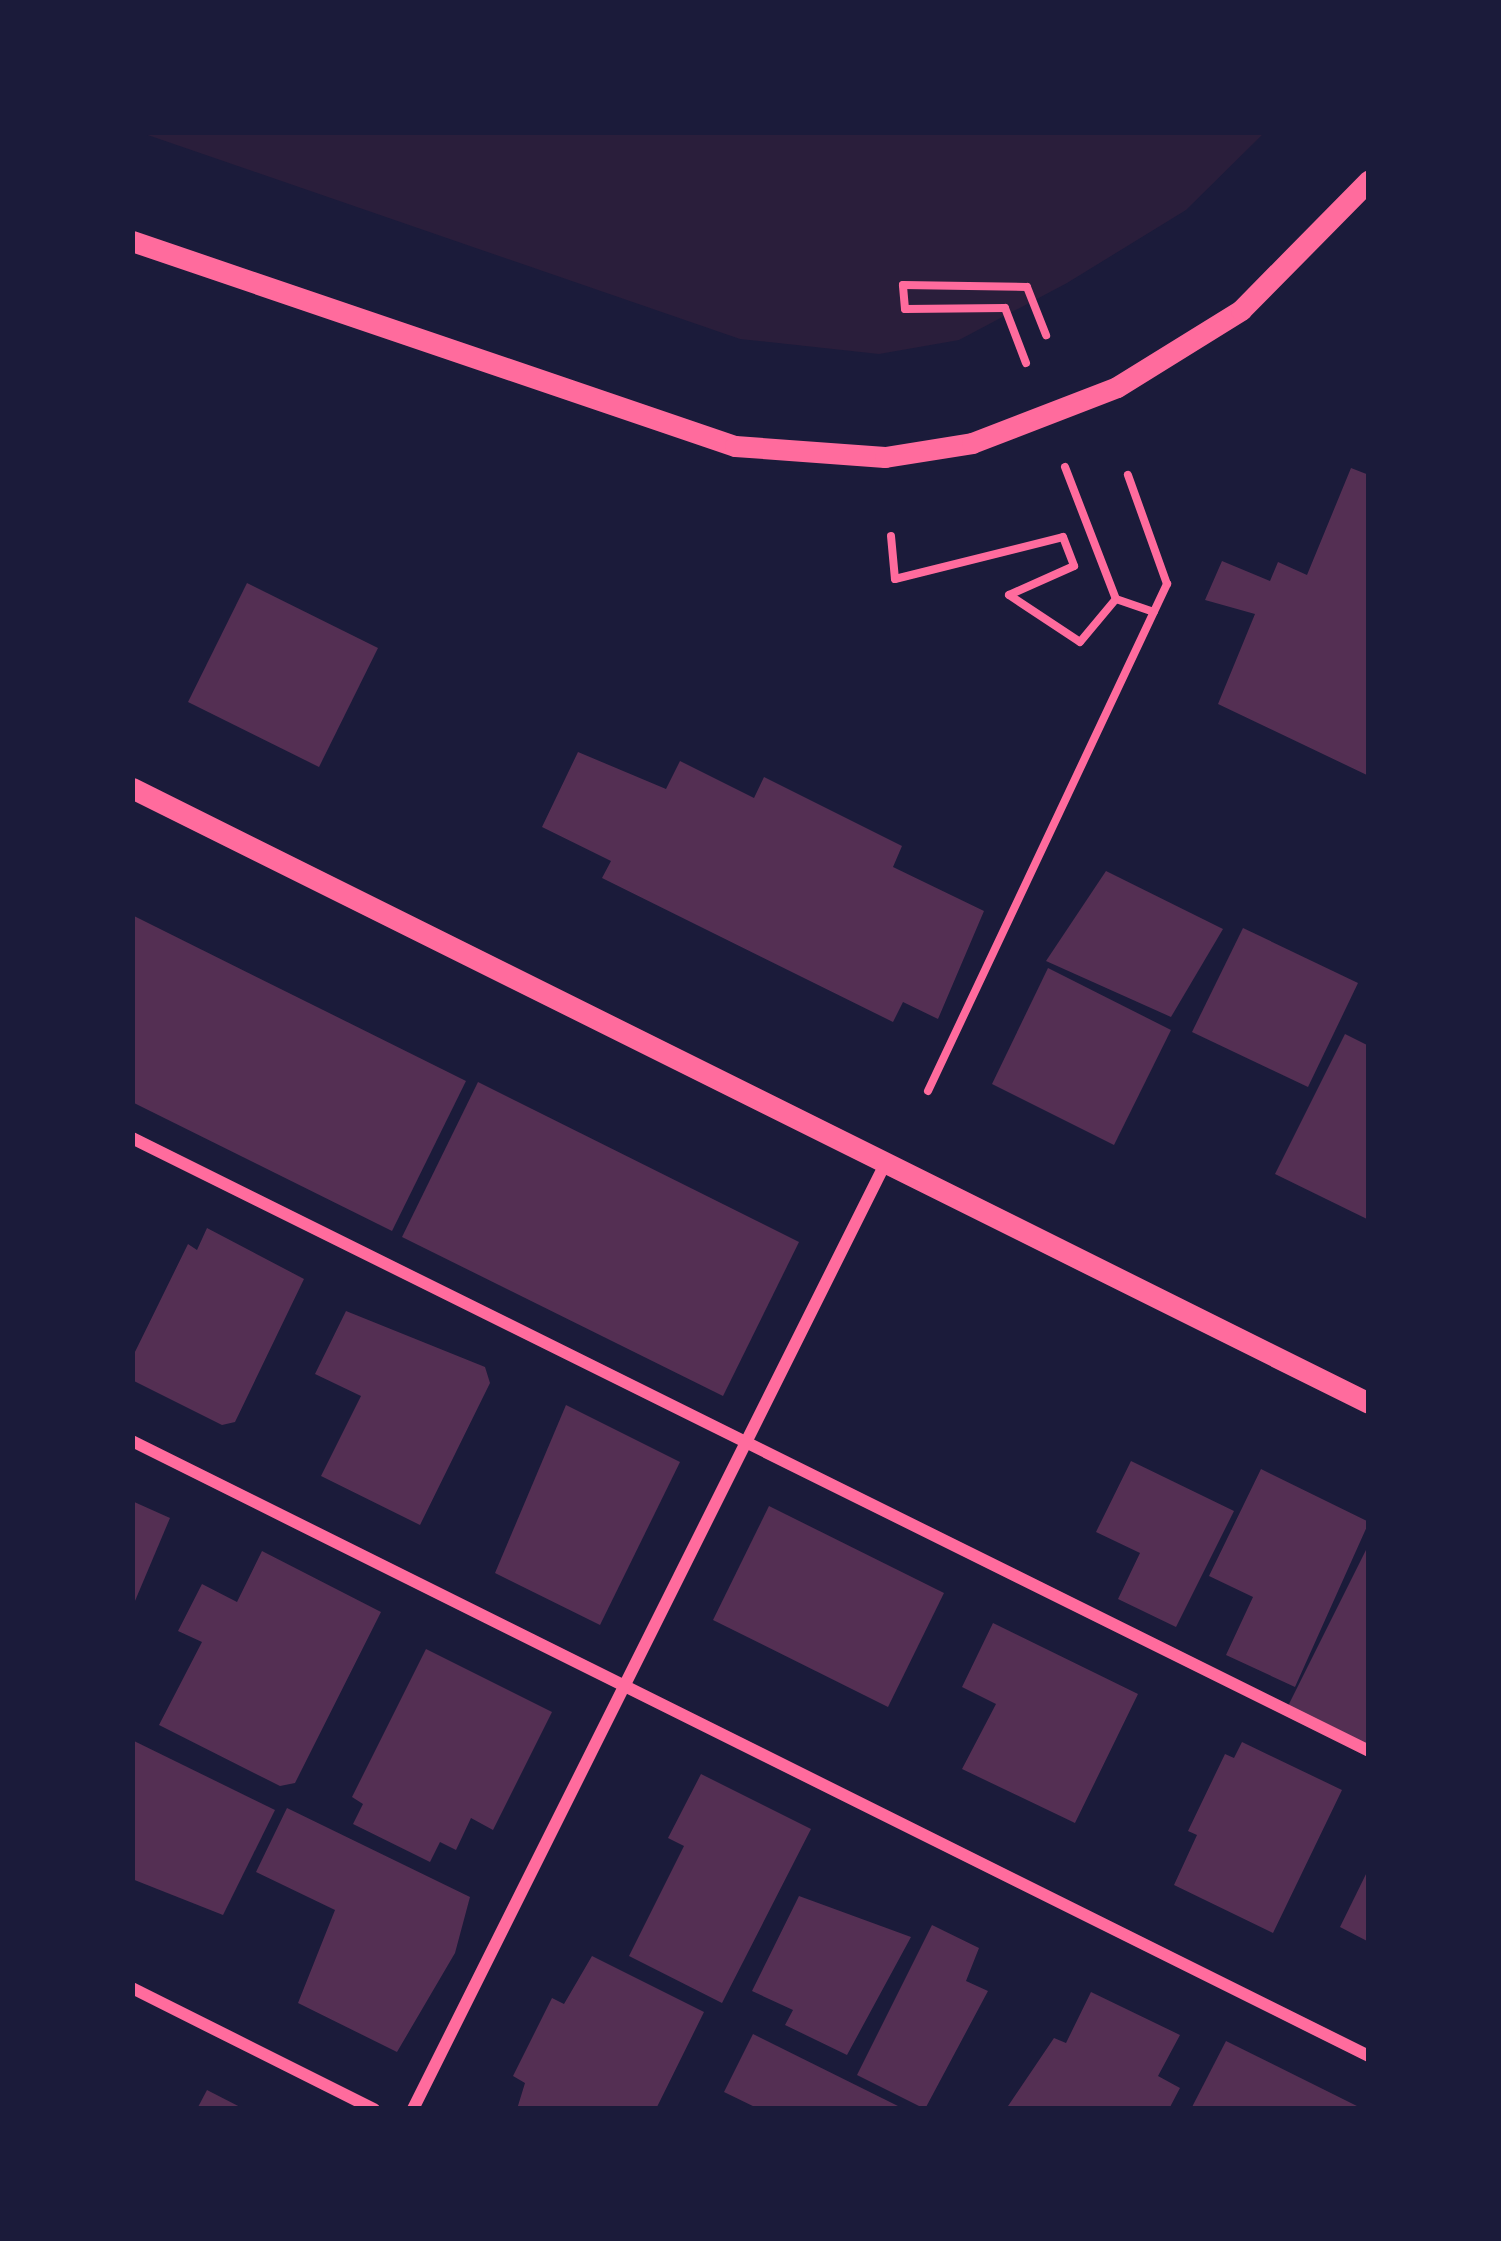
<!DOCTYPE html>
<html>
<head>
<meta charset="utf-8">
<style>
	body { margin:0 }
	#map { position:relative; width:1501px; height:2241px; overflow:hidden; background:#1b1b3a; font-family:"Varela Round",sans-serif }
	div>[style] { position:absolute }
	.green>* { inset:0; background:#2a1e3b }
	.building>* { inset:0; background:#542f53 }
	.path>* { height:8px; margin:-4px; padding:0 4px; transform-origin:4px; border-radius:4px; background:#ff6b9d }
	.minor>* { height:12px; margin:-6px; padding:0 6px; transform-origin:6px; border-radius:6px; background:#ff6b9d }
	.tertiary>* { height:21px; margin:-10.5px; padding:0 10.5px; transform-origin:10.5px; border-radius:10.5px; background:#ff6b9d }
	span { translate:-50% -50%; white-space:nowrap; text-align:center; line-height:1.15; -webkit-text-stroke:10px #1b1b3a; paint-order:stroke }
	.frame { position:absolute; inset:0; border:135px solid #1b1b3a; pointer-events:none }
</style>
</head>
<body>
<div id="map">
	<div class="green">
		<div style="clip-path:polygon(139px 132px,1265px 132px,1186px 210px,1067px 283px,959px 340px,879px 354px,740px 339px)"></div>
	</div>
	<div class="building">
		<div style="clip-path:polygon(1351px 468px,1369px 475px,1369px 776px,1218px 704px,1255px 614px,1205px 600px,1222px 561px,1270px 581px,1278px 562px,1307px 575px)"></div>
		<div style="clip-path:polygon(247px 583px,378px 648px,319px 767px,188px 702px)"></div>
		<div style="clip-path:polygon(578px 752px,666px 789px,680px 761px,754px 798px,764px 777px,902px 846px,893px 867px,984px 911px,938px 1019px,903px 1002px,893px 1022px,602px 878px,611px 861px,542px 827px)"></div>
		<div style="clip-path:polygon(1106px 871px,1223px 929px,1171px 1017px,1046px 961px)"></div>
		<div style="clip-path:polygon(132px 915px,466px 1081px,392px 1231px,132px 1102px)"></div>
		<div style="clip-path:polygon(1243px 928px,1358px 983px,1308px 1087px,1192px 1032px)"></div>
		<div style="clip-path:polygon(1048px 968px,1171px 1030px,1114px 1145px,992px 1084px)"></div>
		<div style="clip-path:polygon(1345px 1034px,1369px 1046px,1369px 1220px,1275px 1174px)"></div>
		<div style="clip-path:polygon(478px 1082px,799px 1242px,723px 1396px,402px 1237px)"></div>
		<div style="clip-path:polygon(207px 1228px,304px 1279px,235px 1422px,222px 1425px,132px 1380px,132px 1358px,188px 1244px,197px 1250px)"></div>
		<div style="clip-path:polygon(346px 1311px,485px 1367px,490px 1383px,420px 1525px,321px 1476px,361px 1396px,315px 1374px)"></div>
		<div style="clip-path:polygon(566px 1405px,680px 1462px,600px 1625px,495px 1573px)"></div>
		<div style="clip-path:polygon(1131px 1461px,1234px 1511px,1176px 1627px,1118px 1599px,1140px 1553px,1096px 1532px)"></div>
		<div style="clip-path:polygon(1261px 1469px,1369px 1522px,1295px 1687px,1226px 1655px,1253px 1597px,1209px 1576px)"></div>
		<div style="clip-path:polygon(132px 1501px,170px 1518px,132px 1608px)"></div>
		<div style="clip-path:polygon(769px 1506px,944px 1593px,888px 1707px,713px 1620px)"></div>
		<div style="clip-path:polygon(1369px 1544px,1369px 1756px,1284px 1714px)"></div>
		<div style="clip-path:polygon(262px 1551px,381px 1612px,295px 1783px,280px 1786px,159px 1725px,202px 1642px,178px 1631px,202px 1584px,237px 1602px)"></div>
		<div style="clip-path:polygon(993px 1623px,1138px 1694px,1075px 1823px,962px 1769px,996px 1704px,962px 1687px)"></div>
		<div style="clip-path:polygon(426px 1649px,552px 1712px,493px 1830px,471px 1818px,456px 1850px,440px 1842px,430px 1862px,353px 1824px,363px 1804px,352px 1797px)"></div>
		<div style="clip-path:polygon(132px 1740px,275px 1810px,223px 1915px,132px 1879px)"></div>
		<div style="clip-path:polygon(1242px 1742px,1342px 1790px,1273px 1933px,1174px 1885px,1197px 1835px,1188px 1831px,1225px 1754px,1234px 1758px)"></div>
		<div style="clip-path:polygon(701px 1774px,811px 1829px,722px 2003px,629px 1956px,684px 1846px,668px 1838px)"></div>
		<div style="clip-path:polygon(287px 1808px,470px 1897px,455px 1953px,397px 2052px,298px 2003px,335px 1910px,256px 1872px)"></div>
		<div style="clip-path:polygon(1369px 1868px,1369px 1942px,1340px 1927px)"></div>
		<div style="clip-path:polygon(799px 1896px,911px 1937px,847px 2055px,785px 2025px,793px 2010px,752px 1991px)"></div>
		<div style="clip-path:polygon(932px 1925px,979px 1948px,966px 1981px,988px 1991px,925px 2109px,857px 2075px)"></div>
		<div style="clip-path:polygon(592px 1956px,704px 2012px,656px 2109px,517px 2109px,525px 2083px,513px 2076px,552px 1998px,564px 2004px)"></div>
		<div style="clip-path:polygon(1091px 1992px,1180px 2035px,1158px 2076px,1180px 2088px,1169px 2109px,1006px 2109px,1054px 2038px,1066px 2043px)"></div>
		<div style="clip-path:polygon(753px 2034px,904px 2109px,759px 2109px,724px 2092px)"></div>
		<div style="clip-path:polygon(1226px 2041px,1363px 2109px,1191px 2109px)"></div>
		<div style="clip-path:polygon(207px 2090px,244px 2109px,197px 2109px)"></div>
	</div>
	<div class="path">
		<div style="left:1026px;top:363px;width:59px;rotate:-110.9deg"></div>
		<div style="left:1005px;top:308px;width:100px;rotate:179.4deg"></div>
		<div style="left:905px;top:309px;width:24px;rotate:-95deg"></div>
		<div style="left:903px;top:285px;width:124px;rotate:0.9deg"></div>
		<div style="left:1027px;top:287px;width:52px;rotate:68.4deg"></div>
		<div style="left:1065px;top:467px;width:142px;rotate:68.9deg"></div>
		<div style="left:1116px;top:599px;width:40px;rotate:18.9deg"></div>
		<div style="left:891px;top:536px;width:43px;rotate:84.7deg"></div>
		<div style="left:895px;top:579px;width:173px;rotate:-14deg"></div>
		<div style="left:1063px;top:537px;width:31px;rotate:69deg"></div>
		<div style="left:1074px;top:566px;width:71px;rotate:156deg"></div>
		<div style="left:1009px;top:595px;width:85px;rotate:33.5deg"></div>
		<div style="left:1080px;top:642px;width:56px;rotate:-50.1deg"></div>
		<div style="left:928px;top:1091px;width:561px;rotate:-64.76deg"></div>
		<div style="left:1167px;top:584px;width:116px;rotate:-109.7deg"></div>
	</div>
	<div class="minor">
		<div style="left:132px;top:1138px;width:1381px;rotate:26.36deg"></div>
		<div style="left:132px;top:1441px;width:1381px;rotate:26.44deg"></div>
		<div style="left:132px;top:1988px;width:271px;rotate:26.6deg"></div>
		<div style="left:413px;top:2109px;width:1059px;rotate:-63.46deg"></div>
	</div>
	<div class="tertiary">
		<div style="left:132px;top:241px;width:637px;rotate:18.78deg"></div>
		<div style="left:735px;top:446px;width:150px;rotate:4.2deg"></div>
		<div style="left:885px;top:457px;width:88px;rotate:-9.1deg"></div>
		<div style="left:972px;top:443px;width:155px;rotate:-21.1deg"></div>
		<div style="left:1117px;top:387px;width:146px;rotate:-31.8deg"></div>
		<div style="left:1241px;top:310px;width:182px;rotate:-45.4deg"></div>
		<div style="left:132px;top:788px;width:1381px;rotate:26.44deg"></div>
	</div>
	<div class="frame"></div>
</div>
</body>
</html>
